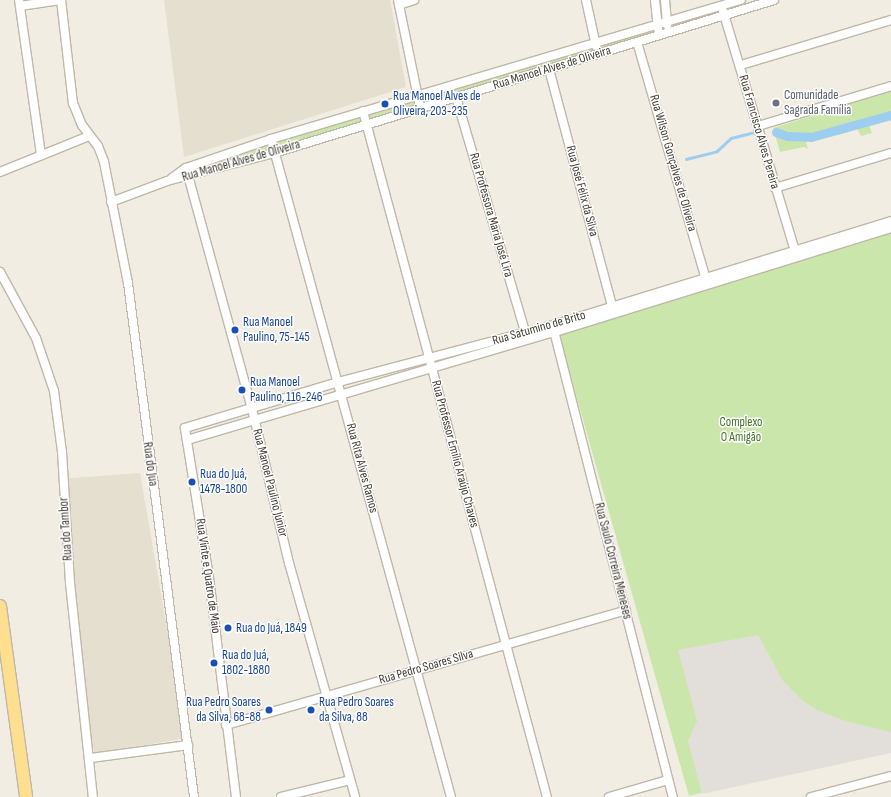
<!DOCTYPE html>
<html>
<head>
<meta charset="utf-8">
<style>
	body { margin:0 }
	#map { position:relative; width:891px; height:797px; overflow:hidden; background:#f1ede2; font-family:"Sofia Sans Condensed",sans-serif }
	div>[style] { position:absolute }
	.residential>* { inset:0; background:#e5dfd0 }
	.green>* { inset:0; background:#cbe6aa }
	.parking>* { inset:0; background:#e2dfdb }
	.stream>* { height:2.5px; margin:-1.25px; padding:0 1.25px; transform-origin:1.25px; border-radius:1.25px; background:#9dceef }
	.canal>* { height:9px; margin:-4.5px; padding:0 4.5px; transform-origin:4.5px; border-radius:4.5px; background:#9dceef }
	.roads { filter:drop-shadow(1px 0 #c0b7a8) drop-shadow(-1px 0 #c0b7a8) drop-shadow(0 1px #c0b7a8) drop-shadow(0 -1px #c0b7a8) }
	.minor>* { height:8px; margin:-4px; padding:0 4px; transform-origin:4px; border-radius:4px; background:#fff }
	.primary>* { height:12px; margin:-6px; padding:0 6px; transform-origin:6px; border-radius:6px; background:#fede8f }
	.dots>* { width:11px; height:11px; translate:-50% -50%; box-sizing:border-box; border:2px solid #fff; border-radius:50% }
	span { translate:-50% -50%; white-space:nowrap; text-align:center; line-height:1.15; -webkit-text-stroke:3px #fff; paint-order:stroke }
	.street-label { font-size:13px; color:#433d33 }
	.worship-label { font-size:13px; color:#5b616d }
	.left { translate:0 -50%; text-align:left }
	.transit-label { font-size:13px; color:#164399 }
	.right { translate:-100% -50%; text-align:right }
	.park-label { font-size:13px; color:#447427 }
</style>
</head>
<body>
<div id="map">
	<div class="residential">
		<div style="clip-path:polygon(164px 0,390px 0,406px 87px,184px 157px)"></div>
		<div style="clip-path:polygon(140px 473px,186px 738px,95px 754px,75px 676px,59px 479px)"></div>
	</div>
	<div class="green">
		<div style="clip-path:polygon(720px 9px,723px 14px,669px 29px,669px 23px)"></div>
		<div style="clip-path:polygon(656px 27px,657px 33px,598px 51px,597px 43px)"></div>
		<div style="clip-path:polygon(593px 45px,595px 53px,422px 104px,420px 96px)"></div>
		<div style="clip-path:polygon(891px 91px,891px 119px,869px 125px,872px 133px,861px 136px,857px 129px,838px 135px,836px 132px,806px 142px,808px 149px,804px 147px,780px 152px,773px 128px)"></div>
		<div style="clip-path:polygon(416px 97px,418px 106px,369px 121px,366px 112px)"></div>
		<div style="clip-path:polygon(360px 114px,364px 123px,275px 150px,273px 141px)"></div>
		<div style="clip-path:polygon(268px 143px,272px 153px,190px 174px,189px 169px)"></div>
		<div style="clip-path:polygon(891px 228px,891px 751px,689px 796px,558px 331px)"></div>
	</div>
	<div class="parking">
		<div style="clip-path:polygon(758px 635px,783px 681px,802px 700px,819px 711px,845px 721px,891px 732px,891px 753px,702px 794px,688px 741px,697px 721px,678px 650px)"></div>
	</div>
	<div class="stream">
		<div style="left:686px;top:159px;width:32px;rotate:-14deg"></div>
		<div style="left:717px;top:151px;width:19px;rotate:-43deg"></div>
		<div style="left:731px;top:138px;width:25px;rotate:-14deg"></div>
	</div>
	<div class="canal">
		<div style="left:776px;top:132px;width:12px;rotate:20deg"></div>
		<div style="left:787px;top:136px;width:24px;rotate:2deg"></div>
		<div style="left:811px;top:137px;width:83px;rotate:-15.4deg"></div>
	</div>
	<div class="roads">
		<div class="minor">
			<div style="left:19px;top:0;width:157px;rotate:81.9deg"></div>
			<div style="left:61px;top:0;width:104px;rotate:83.4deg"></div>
			<div style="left:73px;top:103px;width:24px;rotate:68deg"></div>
			<div style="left:82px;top:125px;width:26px;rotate:53deg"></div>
			<div style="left:98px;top:146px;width:17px;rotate:69deg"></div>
			<div style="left:104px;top:162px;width:123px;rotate:78.8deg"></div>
			<div style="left:128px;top:283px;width:518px;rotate:82.68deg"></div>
			<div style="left:398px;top:0;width:109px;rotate:78.4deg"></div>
			<div style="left:586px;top:0;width:47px;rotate:77.7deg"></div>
			<div style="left:655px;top:0;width:29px;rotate:84deg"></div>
			<div style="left:665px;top:0;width:25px;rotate:85deg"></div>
			<div style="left:399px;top:5px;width:16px;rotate:-18deg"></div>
			<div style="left:20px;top:6px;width:41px;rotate:-8.3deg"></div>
			<div style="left:723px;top:11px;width:255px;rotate:73.3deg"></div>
			<div style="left:637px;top:42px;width:251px;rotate:73.8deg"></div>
			<div style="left:741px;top:65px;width:157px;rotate:-16.7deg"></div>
			<div style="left:549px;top:69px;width:249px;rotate:75.1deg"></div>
			<div style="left:456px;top:97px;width:245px;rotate:73.6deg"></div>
			<div style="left:363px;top:111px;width:710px;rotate:74.99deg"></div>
			<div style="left:758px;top:126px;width:139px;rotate:-16.7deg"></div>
			<div style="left:271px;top:139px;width:682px;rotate:74.7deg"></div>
			<div style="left:186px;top:168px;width:250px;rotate:74.7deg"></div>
			<div style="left:252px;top:409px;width:158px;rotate:76.5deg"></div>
			<div style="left:289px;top:563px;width:243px;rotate:74.2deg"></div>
			<div style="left:0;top:172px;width:96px;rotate:-22deg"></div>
			<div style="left:172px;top:178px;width:17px;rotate:-36deg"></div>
			<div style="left:186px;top:168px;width:90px;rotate:-18.8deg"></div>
			<div style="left:271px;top:139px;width:490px;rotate:-16.5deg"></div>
			<div style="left:775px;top:188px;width:121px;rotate:-16.8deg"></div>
			<div style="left:111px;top:202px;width:60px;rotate:-20.6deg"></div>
			<div style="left:167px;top:181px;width:111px;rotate:-14.7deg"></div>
			<div style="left:274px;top:153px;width:523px;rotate:-17.01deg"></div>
			<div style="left:0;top:272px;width:75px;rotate:61.4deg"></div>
			<div style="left:36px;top:338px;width:56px;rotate:71.2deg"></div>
			<div style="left:54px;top:391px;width:62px;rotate:82.5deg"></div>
			<div style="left:62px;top:452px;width:131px;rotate:86.5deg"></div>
			<div style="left:70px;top:583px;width:215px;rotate:83.9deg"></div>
			<div style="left:553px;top:327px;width:485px;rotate:75.7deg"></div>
			<div style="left:187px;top:440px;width:384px;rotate:-16.4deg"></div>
			<div style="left:555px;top:332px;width:352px;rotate:-17.2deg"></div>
			<div style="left:226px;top:725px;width:416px;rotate:-16deg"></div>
			<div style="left:91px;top:758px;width:98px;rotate:-7.6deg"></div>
			<div style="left:236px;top:797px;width:222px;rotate:-97deg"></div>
			<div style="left:209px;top:577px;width:151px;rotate:-99.2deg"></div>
			<div style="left:185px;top:428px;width:160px;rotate:-16.7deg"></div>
			<div style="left:338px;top:382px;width:222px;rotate:-14.8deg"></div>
			<div style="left:553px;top:325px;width:354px;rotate:-17.1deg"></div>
			<div style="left:281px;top:797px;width:71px;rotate:-13.8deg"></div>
			<div style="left:609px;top:797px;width:61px;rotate:-16.1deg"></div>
			<div style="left:811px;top:797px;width:83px;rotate:-14.7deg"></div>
		</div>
		<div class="primary">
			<div style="left:0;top:606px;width:193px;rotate:82.2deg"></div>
		</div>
	</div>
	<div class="dots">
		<div style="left:776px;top:103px;background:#6b7280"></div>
		<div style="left:385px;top:104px;background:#1a4fb4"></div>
		<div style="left:235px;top:330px;background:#1a4fb4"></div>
		<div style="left:242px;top:390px;background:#1a4fb4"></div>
		<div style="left:192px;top:482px;background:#1a4fb4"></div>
		<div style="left:228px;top:628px;background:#1a4fb4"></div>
		<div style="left:214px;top:663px;background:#1a4fb4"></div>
		<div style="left:269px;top:710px;background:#1a4fb4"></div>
		<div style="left:311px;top:710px;background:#1a4fb4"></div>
	</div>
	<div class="street-label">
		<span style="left:552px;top:68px;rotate:-17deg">Rua Manoel Alves de Oliveira</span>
		<span style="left:759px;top:132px;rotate:74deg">Rua Francisco Alves Pereira</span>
		<span style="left:241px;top:161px;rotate:-16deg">Rua Manoel Alves de Oliveira</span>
		<span style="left:673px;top:163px;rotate:74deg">Rua Wilson Gonçalves de Oliveira</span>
		<span style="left:582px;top:191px;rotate:75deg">Rua José Félix da Silva</span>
		<span style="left:491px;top:215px;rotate:74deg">Rua Professora Maria José Lira</span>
		<span style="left:539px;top:328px;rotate:-16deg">Rua Satumino de Brito</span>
		<span style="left:455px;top:454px;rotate:75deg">Rua Professor Emílio Araújo Chaves</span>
		<span style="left:150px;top:464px;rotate:82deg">Rua do Jua</span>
		<span style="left:362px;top:468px;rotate:75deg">Rua Rita Alves Ramos</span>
		<span style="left:270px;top:483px;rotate:76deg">Rua Manoel Paulino Júnior</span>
		<span style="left:66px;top:529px;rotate:-94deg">Rua do Tambor</span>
		<span style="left:613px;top:561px;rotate:76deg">Rua Saulo Correira Meneses</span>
		<span style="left:208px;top:576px;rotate:82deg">Rua Vinte e Quatro de Maio</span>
		<span style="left:426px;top:667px;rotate:-16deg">Rua Pedro Soares Silva</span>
	</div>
	<div class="worship-label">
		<span class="left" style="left:784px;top:103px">Comunidade<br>Sagrada Família</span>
	</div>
	<div class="transit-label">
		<span class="left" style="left:393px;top:104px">Rua Manoel Alves de<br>Oliveira, 203-235</span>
		<span class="left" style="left:243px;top:330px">Rua Manoel<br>Paulino, 75-145</span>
		<span class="left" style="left:250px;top:390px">Rua Manoel<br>Paulino, 116-246</span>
		<span class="left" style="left:200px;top:482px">Rua do Juá,<br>1478-1800</span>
		<span class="left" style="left:236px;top:628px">Rua do Juá, 1849</span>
		<span class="left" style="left:222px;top:663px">Rua do Juá,<br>1802-1880</span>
		<span class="right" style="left:261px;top:710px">Rua Pedro Soares<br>da Silva, 68-88</span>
		<span class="left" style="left:319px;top:710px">Rua Pedro Soares<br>da Silva, 88</span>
	</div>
	<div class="park-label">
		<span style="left:741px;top:430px">Complexo<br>O Amigão</span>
	</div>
</div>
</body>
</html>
